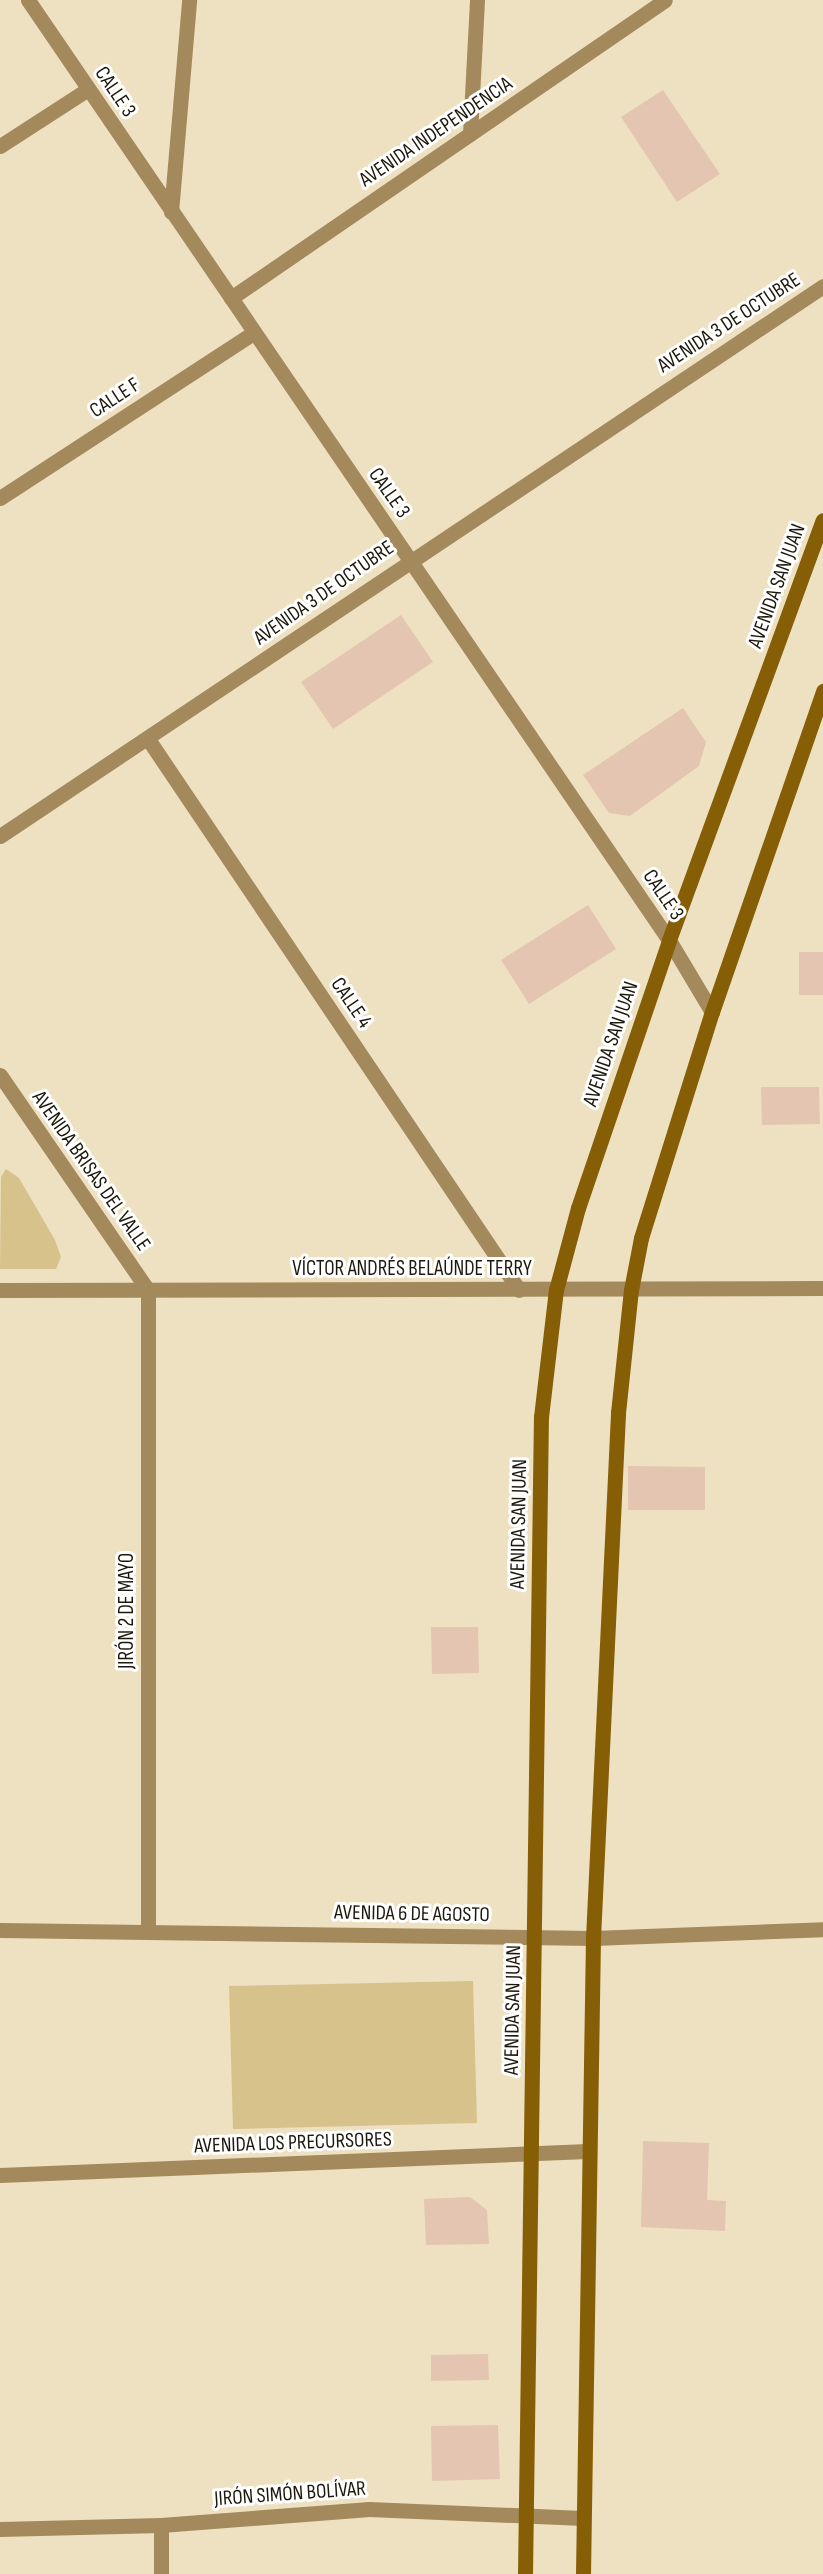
<!DOCTYPE html>
<html>
<head>
<meta charset="utf-8">
<style>
	body { margin:0 }
	#map { position:relative; width:823px; height:2574px; overflow:hidden; background:#eee1c1; font-family:"Sofia Sans Condensed",sans-serif }
	div>[style] { position:absolute }
	.green>* { inset:0; background:#d7c28c }
	.building>* { inset:0; background:#e4c5b1 }
	.minor>* { height:15px; margin:-7.5px; padding:0 7.5px; transform-origin:7.5px; border-radius:7.5px; background:#a4895d }
	.secondary>* { height:15px; margin:-7.5px; padding:0 7.5px; transform-origin:7.5px; border-radius:7.5px; background:#855e06 }
	span { translate:-50% -50%; white-space:nowrap; text-align:center; line-height:1.15; -webkit-text-stroke:6px #fff; paint-order:stroke }
	.street-label { font-size:21px; color:#1c180c }
</style>
</head>
<body>
<div id="map">
	<div class="green">
		<div style="clip-path:polygon(6px 1169px,19px 1178px,55px 1240px,61px 1257px,56px 1269px,0 1269px,1px 1177px)"></div>
		<div style="clip-path:polygon(473px 1981px,477px 2123px,233px 2129px,229px 1986px)"></div>
	</div>
	<div class="building">
		<div style="clip-path:polygon(663px 90px,720px 174px,677px 202px,621px 117px)"></div>
		<div style="clip-path:polygon(401px 615px,433px 662px,333px 729px,301px 682px)"></div>
		<div style="clip-path:polygon(683px 708px,706px 742px,699px 766px,630px 816px,609px 813px,583px 775px)"></div>
		<div style="clip-path:polygon(588px 905px,616px 949px,529px 1004px,501px 960px)"></div>
		<div style="clip-path:polygon(799px 952px,823px 952px,823px 995px,799px 995px)"></div>
		<div style="clip-path:polygon(761px 1087px,819px 1087px,820px 1124px,762px 1125px)"></div>
		<div style="clip-path:polygon(628px 1466px,705px 1467px,705px 1510px,628px 1510px)"></div>
		<div style="clip-path:polygon(431px 1627px,478px 1627px,479px 1673px,432px 1674px)"></div>
		<div style="clip-path:polygon(643px 2141px,709px 2143px,707px 2200px,726px 2201px,725px 2231px,641px 2227px)"></div>
		<div style="clip-path:polygon(470px 2197px,487px 2210px,489px 2244px,426px 2245px,424px 2199px)"></div>
		<div style="clip-path:polygon(488px 2354px,489px 2380px,431px 2381px,431px 2355px)"></div>
		<div style="clip-path:polygon(498px 2425px,500px 2479px,432px 2481px,431px 2426px)"></div>
	</div>
	<div class="minor">
		<div style="left:28px;top:0;width:1138px;rotate:55.71deg"></div>
		<div style="left:669px;top:940px;width:84px;rotate:59.2deg"></div>
		<div style="left:470px;top:134px;width:134px;rotate:-87deg"></div>
		<div style="left:0;top:146px;width:105px;rotate:-32.9deg"></div>
		<div style="left:171px;top:212px;width:213px;rotate:-85.1deg"></div>
		<div style="left:231px;top:298px;width:526px;rotate:-34.47deg"></div>
		<div style="left:0;top:498px;width:302px;rotate:-33.1deg"></div>
		<div style="left:148px;top:739px;width:664px;rotate:56.05deg"></div>
		<div style="left:0;top:836px;width:990px;rotate:-33.75deg"></div>
		<div style="left:0;top:1075px;width:261px;rotate:55.5deg"></div>
		<div style="left:148px;top:1290px;width:642px;rotate:90deg"></div>
		<div style="left:0;top:1290px;width:823px;rotate:-0.14deg"></div>
		<div style="left:0;top:1930px;width:593px;rotate:0.77deg"></div>
		<div style="left:593px;top:1938px;width:230px;rotate:-2.2deg"></div>
		<div style="left:0;top:2175px;width:588px;rotate:-2.34deg"></div>
		<div style="left:161px;top:2525px;width:49px;rotate:90deg"></div>
		<div style="left:0;top:2529px;width:161px;rotate:-1.4deg"></div>
		<div style="left:161px;top:2525px;width:209px;rotate:-4.4deg"></div>
		<div style="left:369px;top:2509px;width:214px;rotate:2.4deg"></div>
	</div>
	<div class="secondary">
		<div style="left:525px;top:2574px;width:1157px;rotate:-89.21deg"></div>
		<div style="left:541px;top:1417px;width:128px;rotate:-83.3deg"></div>
		<div style="left:556px;top:1290px;width:85px;rotate:-75deg"></div>
		<div style="left:578px;top:1208px;width:283px;rotate:-71.2deg"></div>
		<div style="left:669px;top:940px;width:447px;rotate:-69.9deg"></div>
		<div style="left:583px;top:2574px;width:636px;rotate:-89.1deg"></div>
		<div style="left:593px;top:1938px;width:526px;rotate:-87.27deg"></div>
		<div style="left:618px;top:1413px;width:124px;rotate:-84deg"></div>
		<div style="left:631px;top:1290px;width:53px;rotate:-79.1deg"></div>
		<div style="left:641px;top:1238px;width:237px;rotate:-72.6deg"></div>
		<div style="left:712px;top:1012px;width:340px;rotate:-70.9deg"></div>
	</div>
	<div class="street-label">
		<span style="left:115px;top:92px;rotate:56deg">CALLE 3</span>
		<span style="left:436px;top:132px;rotate:-34deg">AVENIDA INDEPENDENCIA</span>
		<span style="left:729px;top:323px;rotate:-33deg">AVENIDA 3 DE OCTUBRE</span>
		<span style="left:115px;top:398px;rotate:-33deg">CALLE F</span>
		<span style="left:389px;top:493px;rotate:55deg">CALLE 3</span>
		<span style="left:777px;top:586px;rotate:-70deg">AVENIDA SAN JUAN</span>
		<span style="left:324px;top:593px;rotate:-35deg">AVENIDA 3 DE OCTUBRE</span>
		<span style="left:663px;top:895px;rotate:56deg">CALLE 3</span>
		<span style="left:351px;top:1003px;rotate:56deg">CALLE 4</span>
		<span style="left:611px;top:1044px;rotate:-71deg">AVENIDA SAN JUAN</span>
		<span style="left:91px;top:1171px;rotate:55deg">AVENIDA BRISAS DEL VALLE</span>
		<span style="left:412px;top:1269px">VÍCTOR ANDRÉS BELAÚNDE TERRY</span>
		<span style="left:519px;top:1524px;rotate:-89deg">AVENIDA SAN JUAN</span>
		<span style="left:127px;top:1611px;rotate:-90deg">JIRÓN 2 DE MAYO</span>
		<span style="left:412px;top:1914px;rotate:1deg">AVENIDA 6 DE AGOSTO</span>
		<span style="left:513px;top:2010px;rotate:-89deg">AVENIDA SAN JUAN</span>
		<span style="left:293px;top:2143px;rotate:-2deg">AVENIDA LOS PRECURSORES</span>
		<span style="left:290px;top:2494px;rotate:-4deg">JIRÓN SIMÓN BOLÍVAR</span>
	</div>
</div>
</body>
</html>
